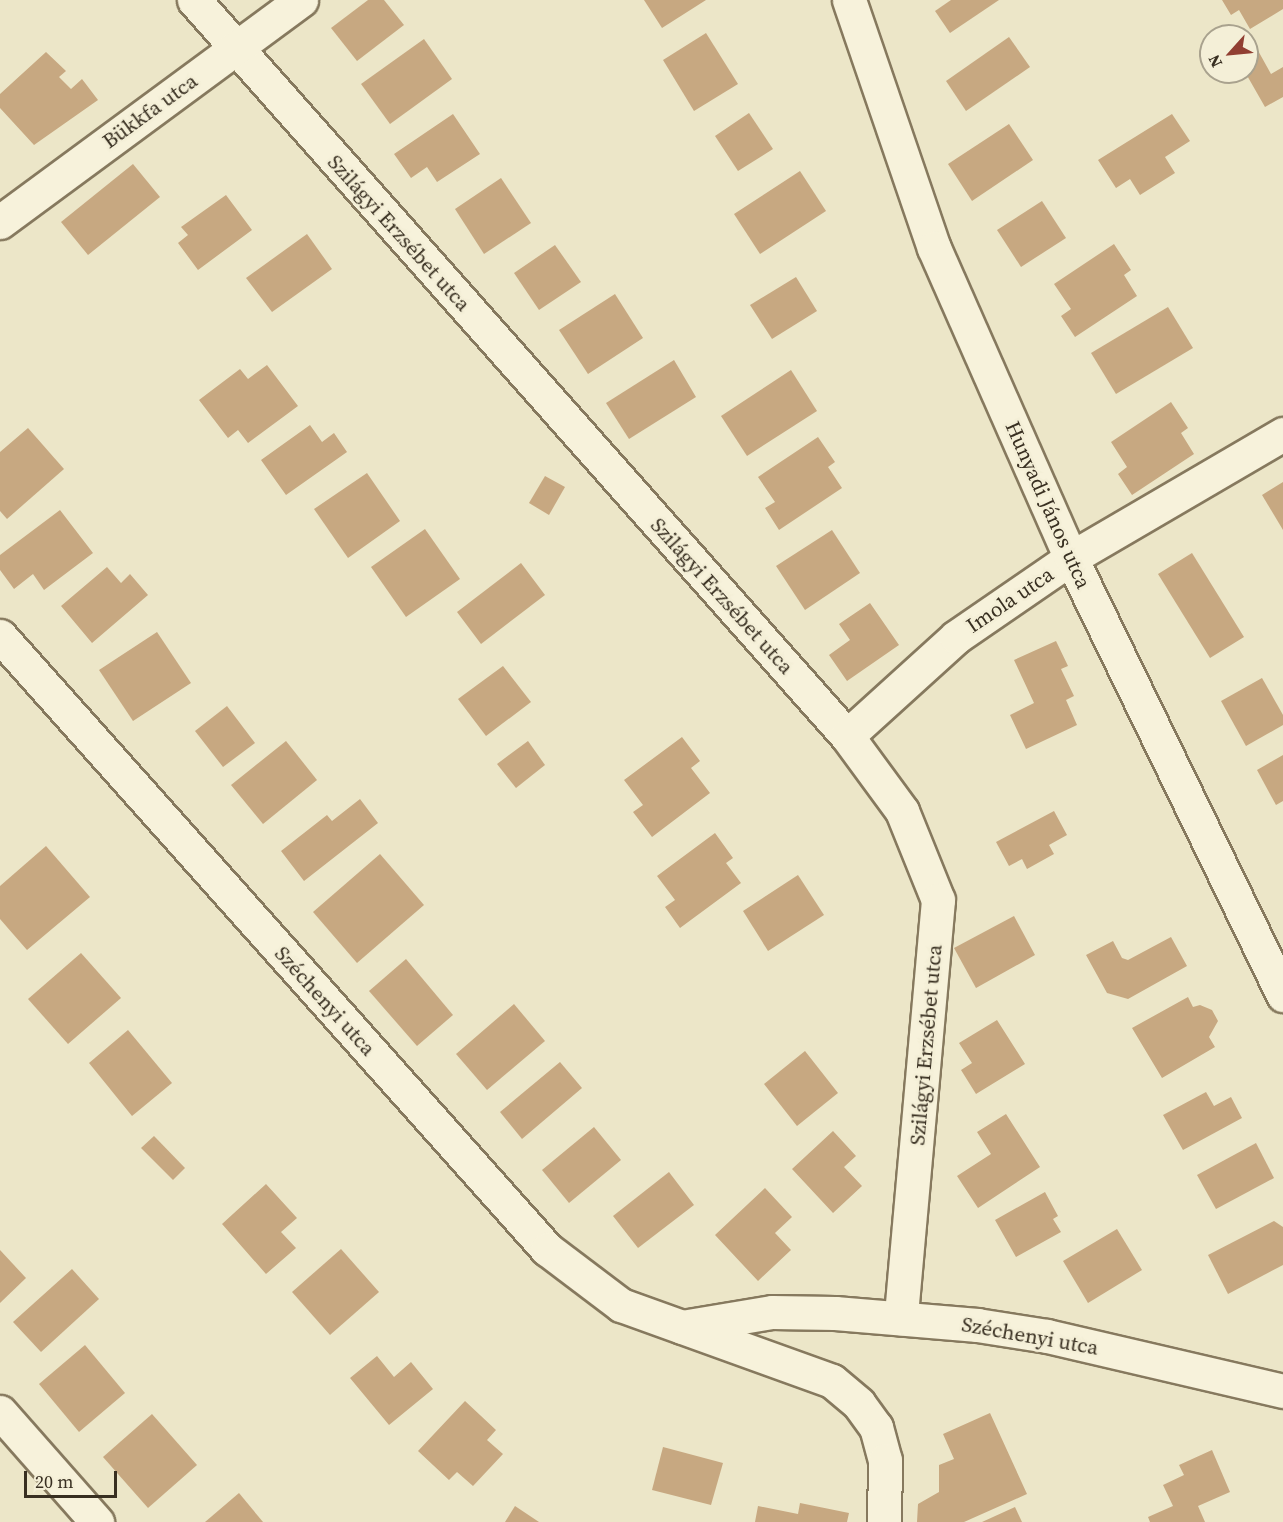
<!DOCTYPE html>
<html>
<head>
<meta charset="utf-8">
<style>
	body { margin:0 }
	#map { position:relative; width:1283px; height:1522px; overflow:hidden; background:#ece6c8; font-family:"Source Serif 4",serif }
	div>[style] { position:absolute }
	.building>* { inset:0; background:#c7a881 }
	.roads { filter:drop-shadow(2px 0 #86795e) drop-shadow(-2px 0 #86795e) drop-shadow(0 2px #86795e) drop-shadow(0 -2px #86795e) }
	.street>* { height:33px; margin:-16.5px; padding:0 16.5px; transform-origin:16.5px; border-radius:16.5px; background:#f7f2db }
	span { translate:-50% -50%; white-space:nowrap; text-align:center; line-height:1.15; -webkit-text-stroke:5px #f4efd7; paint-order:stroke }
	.street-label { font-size:21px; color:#382f21 }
	.north { position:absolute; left:1199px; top:24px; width:60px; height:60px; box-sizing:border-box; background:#f4efd7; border:2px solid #a9a28e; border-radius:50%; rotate:243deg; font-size:16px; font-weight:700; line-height:24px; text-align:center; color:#382f21 }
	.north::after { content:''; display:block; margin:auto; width:21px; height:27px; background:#913f32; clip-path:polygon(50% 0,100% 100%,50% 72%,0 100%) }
	.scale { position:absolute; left:24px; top:1471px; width:93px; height:27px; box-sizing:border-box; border:3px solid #382f21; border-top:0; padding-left:8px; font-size:18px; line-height:21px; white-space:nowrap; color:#382f21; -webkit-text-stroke:4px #f4efd7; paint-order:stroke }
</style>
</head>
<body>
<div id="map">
	<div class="building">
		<div style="clip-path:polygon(368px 0,384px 0,404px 25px,357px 61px,331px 28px)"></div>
		<div style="clip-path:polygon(644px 0,706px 0,662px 28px)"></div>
		<div style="clip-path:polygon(951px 0,999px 0,950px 33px,935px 11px)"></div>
		<div style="clip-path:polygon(1222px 0,1283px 0,1283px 9px,1250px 29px,1239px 10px,1231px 15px)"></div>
		<div style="clip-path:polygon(706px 33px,738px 84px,694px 111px,663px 60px)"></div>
		<div style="clip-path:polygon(1009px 37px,1030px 67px,966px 111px,946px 81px)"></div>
		<div style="clip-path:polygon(424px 39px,452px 79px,390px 124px,361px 84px)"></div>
		<div style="clip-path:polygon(1256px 47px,1271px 74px,1283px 67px,1283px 97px,1265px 107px,1245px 72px,1247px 52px)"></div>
		<div style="clip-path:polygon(46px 52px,66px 71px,59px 77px,71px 89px,82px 79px,98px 100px,34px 145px,0 108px,0 94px)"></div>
		<div style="clip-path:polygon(749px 113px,773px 149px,738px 171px,715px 136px)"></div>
		<div style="clip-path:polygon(453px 114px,480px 154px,437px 182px,427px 167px,411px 178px,394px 154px)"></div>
		<div style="clip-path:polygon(1172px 114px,1190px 141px,1165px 157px,1175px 173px,1140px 195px,1130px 179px,1116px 188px,1098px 160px)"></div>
		<div style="clip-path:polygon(1009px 124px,1033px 160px,972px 201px,948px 164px)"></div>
		<div style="clip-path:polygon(133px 164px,160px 197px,88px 255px,61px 222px)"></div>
		<div style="clip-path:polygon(800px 171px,826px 211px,760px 254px,734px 214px)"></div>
		<div style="clip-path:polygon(501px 178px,531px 223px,484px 254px,455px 209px)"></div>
		<div style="clip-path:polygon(226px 195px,252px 230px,198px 270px,178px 243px,188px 235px,181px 227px)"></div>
		<div style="clip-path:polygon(1042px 201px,1066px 238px,1021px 267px,997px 230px)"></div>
		<div style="clip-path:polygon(307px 234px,332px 269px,272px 312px,246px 278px)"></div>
		<div style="clip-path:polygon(1114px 244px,1131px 270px,1124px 275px,1137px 296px,1075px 337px,1061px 316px,1071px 309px,1054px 284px)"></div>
		<div style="clip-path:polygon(555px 245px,581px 282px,539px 310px,514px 273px)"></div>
		<div style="clip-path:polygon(796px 277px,817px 311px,772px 339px,750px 305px)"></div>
		<div style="clip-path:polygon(615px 294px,643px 338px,588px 374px,559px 330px)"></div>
		<div style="clip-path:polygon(1168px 307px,1193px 348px,1116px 394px,1091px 353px)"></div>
		<div style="clip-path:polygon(674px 360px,696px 397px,629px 439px,606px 403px)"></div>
		<div style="clip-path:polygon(267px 365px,298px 406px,248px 443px,238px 430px,228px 438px,199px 400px,240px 369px,248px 379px)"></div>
		<div style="clip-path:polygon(791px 370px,817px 411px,747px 456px,721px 416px)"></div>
		<div style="clip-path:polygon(1171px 402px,1188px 428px,1181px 433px,1194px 454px,1132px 495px,1118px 474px,1127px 467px,1111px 442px)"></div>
		<div style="clip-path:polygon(310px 425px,322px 442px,334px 433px,347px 452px,286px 495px,261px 460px)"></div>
		<div style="clip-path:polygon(28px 428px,64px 469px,7px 519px,0 511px,0 452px)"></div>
		<div style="clip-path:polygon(818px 437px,835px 462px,828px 467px,842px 488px,779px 530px,765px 508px,775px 502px,758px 477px)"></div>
		<div style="clip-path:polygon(367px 473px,400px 521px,348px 558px,314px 509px)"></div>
		<div style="clip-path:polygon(545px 476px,565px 487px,549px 515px,529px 503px)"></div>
		<div style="clip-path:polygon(1283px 482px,1283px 530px,1262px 495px)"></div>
		<div style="clip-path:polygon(60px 510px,93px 553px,44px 590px,33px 574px,14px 589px,0 570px,0 555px)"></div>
		<div style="clip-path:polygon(425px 529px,460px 579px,406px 617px,371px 567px)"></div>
		<div style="clip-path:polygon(832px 530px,860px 573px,805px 610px,776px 566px)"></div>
		<div style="clip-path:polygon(1192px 553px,1244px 637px,1210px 658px,1158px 574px)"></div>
		<div style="clip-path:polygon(521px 563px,545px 595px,481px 644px,457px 612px)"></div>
		<div style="clip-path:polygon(107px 567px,121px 583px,130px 574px,148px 595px,92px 643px,61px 606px)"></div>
		<div style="clip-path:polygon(870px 603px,899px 645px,847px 681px,829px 655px,850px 640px,839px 624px)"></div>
		<div style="clip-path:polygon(157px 632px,191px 683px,133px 721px,99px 670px)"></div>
		<div style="clip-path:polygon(1056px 641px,1068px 666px,1061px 669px,1074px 696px,1066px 700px,1077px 725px,1026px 749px,1010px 715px,1034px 703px,1014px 660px)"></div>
		<div style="clip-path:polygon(503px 666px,531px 702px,486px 736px,458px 699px)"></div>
		<div style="clip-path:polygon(1262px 678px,1283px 715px,1283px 725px,1246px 746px,1221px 701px)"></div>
		<div style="clip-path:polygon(227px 706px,255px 743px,223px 767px,195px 731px)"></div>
		<div style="clip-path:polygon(682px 737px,700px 761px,691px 768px,710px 793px,652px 837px,633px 812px,643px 805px,624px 780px)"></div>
		<div style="clip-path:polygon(286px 741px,317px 780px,263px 824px,231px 785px)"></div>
		<div style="clip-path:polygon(528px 741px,545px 765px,516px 788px,497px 764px)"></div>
		<div style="clip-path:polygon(1283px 755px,1283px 801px,1276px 805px,1257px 770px)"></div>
		<div style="clip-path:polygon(360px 799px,378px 823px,304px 881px,281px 851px,327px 815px,332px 821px)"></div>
		<div style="clip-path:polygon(1054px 811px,1067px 835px,1049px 845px,1054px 854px,1027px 869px,1022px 859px,1009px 866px,996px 842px)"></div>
		<div style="clip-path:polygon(715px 833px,733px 858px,726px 863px,741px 883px,680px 928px,665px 907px,675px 900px,657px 876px)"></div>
		<div style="clip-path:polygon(46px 846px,90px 897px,27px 950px,0 919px,0 886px)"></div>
		<div style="clip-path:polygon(380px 854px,424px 905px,357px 963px,313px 912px)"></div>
		<div style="clip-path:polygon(798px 875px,824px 915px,768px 951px,743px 911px)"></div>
		<div style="clip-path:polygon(1014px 916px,1035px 955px,976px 988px,954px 948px)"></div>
		<div style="clip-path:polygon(1171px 937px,1187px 966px,1128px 999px,1107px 993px,1086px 955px,1113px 941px,1122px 958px,1128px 960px)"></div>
		<div style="clip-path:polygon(81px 953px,121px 998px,68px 1044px,28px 999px)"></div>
		<div style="clip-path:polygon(406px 959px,453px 1015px,417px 1046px,369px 991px)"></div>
		<div style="clip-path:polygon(1188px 997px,1193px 1007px,1200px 1005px,1212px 1010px,1218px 1021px,1209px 1037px,1215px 1047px,1162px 1078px,1132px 1028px)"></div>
		<div style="clip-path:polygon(514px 1004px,545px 1041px,487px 1090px,456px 1054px)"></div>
		<div style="clip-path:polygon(997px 1020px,1025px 1064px,976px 1094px,961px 1070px,972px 1063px,959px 1043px)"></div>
		<div style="clip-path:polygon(128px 1030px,172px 1083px,132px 1116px,89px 1063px)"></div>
		<div style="clip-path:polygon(805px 1051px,838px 1093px,797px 1126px,764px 1084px)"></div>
		<div style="clip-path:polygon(560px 1062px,582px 1088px,522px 1139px,500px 1112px)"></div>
		<div style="clip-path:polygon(1206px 1092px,1214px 1106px,1231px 1097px,1242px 1118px,1183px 1150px,1163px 1115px)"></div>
		<div style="clip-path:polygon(1006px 1114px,1040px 1167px,978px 1208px,957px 1176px,991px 1154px,977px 1132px)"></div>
		<div style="clip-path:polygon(594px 1127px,621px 1160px,569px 1203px,542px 1170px)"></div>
		<div style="clip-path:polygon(833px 1131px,856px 1156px,844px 1167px,862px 1186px,833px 1213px,792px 1169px)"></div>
		<div style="clip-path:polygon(154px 1136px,185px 1168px,173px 1180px,141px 1148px)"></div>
		<div style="clip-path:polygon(1256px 1143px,1274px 1178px,1216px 1209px,1197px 1175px)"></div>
		<div style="clip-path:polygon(669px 1172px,694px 1205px,638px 1248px,613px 1216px)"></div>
		<div style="clip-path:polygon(266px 1184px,297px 1218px,281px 1232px,296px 1248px,266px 1274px,222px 1224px)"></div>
		<div style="clip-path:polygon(765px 1188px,792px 1217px,775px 1233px,791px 1250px,758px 1281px,715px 1235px)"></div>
		<div style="clip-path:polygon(1045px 1192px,1058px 1216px,1053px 1219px,1061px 1232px,1016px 1257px,995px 1220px)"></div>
		<div style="clip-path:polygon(1274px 1221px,1283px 1227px,1283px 1265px,1228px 1294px,1208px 1255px)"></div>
		<div style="clip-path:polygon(1117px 1229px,1142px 1270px,1088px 1303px,1063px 1261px)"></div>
		<div style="clip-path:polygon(341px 1249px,379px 1292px,330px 1335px,292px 1292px)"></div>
		<div style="clip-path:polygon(0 1250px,26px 1278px,0 1303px)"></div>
		<div style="clip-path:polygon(72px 1269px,99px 1299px,41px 1352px,13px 1322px)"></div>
		<div style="clip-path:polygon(85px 1345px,125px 1393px,79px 1432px,39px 1384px)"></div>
		<div style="clip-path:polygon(377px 1356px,394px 1377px,411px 1362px,433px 1389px,389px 1425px,350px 1378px)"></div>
		<div style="clip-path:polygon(465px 1401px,496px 1430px,487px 1440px,503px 1454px,473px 1486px,457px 1472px,449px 1480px,418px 1451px)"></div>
		<div style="clip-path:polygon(990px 1413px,1027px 1494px,964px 1522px,917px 1522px,918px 1504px,939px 1492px,939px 1465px,954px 1459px,943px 1434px)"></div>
		<div style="clip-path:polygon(152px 1414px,197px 1465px,148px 1508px,103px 1457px)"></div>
		<div style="clip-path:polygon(663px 1447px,723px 1463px,711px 1505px,652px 1490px)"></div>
		<div style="clip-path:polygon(1212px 1450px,1230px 1492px,1198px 1506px,1205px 1522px,1150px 1522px,1148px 1517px,1173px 1506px,1163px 1485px,1184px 1475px,1179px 1465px)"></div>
		<div style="clip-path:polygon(239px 1493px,263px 1522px,205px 1522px)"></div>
		<div style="clip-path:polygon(800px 1503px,849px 1513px,847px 1522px,755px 1522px,758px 1506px,798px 1514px)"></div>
		<div style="clip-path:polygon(515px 1506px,539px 1522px,505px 1522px)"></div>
		<div style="clip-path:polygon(1015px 1507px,1022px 1522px,982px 1522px)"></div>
	</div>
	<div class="roads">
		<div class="street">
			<div style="left:194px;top:0;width:984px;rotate:48.42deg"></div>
			<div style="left:847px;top:736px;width:93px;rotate:53.7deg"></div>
			<div style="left:902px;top:811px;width:96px;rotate:68deg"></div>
			<div style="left:938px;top:900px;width:420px;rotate:95.1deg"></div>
			<div style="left:849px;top:0;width:262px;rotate:71.1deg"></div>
			<div style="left:934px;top:248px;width:339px;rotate:66.2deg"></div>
			<div style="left:1071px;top:558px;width:486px;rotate:64.1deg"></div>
			<div style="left:0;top:222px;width:374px;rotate:-36.4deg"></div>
			<div style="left:0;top:636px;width:822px;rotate:48.26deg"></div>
			<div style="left:547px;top:1249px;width:93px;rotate:37.1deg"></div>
			<div style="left:621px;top:1305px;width:224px;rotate:19.8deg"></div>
			<div style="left:832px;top:1381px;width:35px;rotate:40deg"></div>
			<div style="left:859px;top:1404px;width:29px;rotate:54deg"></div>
			<div style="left:876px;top:1427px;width:34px;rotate:75deg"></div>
			<div style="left:885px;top:1460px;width:62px;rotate:90.9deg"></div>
			<div style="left:847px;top:736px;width:147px;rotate:-42.2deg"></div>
			<div style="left:956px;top:637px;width:140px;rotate:-34.5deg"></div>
			<div style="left:1071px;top:558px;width:246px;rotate:-30.3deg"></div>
			<div style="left:682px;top:1327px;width:91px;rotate:-9.5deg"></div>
			<div style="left:772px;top:1312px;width:63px;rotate:0.9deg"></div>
			<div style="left:835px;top:1313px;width:143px;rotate:4.8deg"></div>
			<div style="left:977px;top:1325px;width:71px;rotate:8.9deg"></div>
			<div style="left:1047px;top:1336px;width:242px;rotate:13.1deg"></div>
			<div style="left:0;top:1412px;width:147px;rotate:48.6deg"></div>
		</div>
	</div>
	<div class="street-label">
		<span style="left:150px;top:111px;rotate:-36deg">Bükkfa utca</span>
		<span style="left:399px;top:233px;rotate:48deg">Szilágyi Erzsébet utca</span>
		<span style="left:1048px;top:505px;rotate:66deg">Hunyadi János utca</span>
		<span style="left:722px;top:596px;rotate:48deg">Szilágyi Erzsébet utca</span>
		<span style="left:1010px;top:600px;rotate:-34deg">Imola utca</span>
		<span style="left:325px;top:1001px;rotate:48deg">Széchenyi utca</span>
		<span style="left:926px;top:1045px;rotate:-85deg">Szilágyi Erzsébet utca</span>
		<span style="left:1030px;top:1336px;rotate:10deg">Széchenyi utca</span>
	</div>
	<div class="north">N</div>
	<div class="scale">20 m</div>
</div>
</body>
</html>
